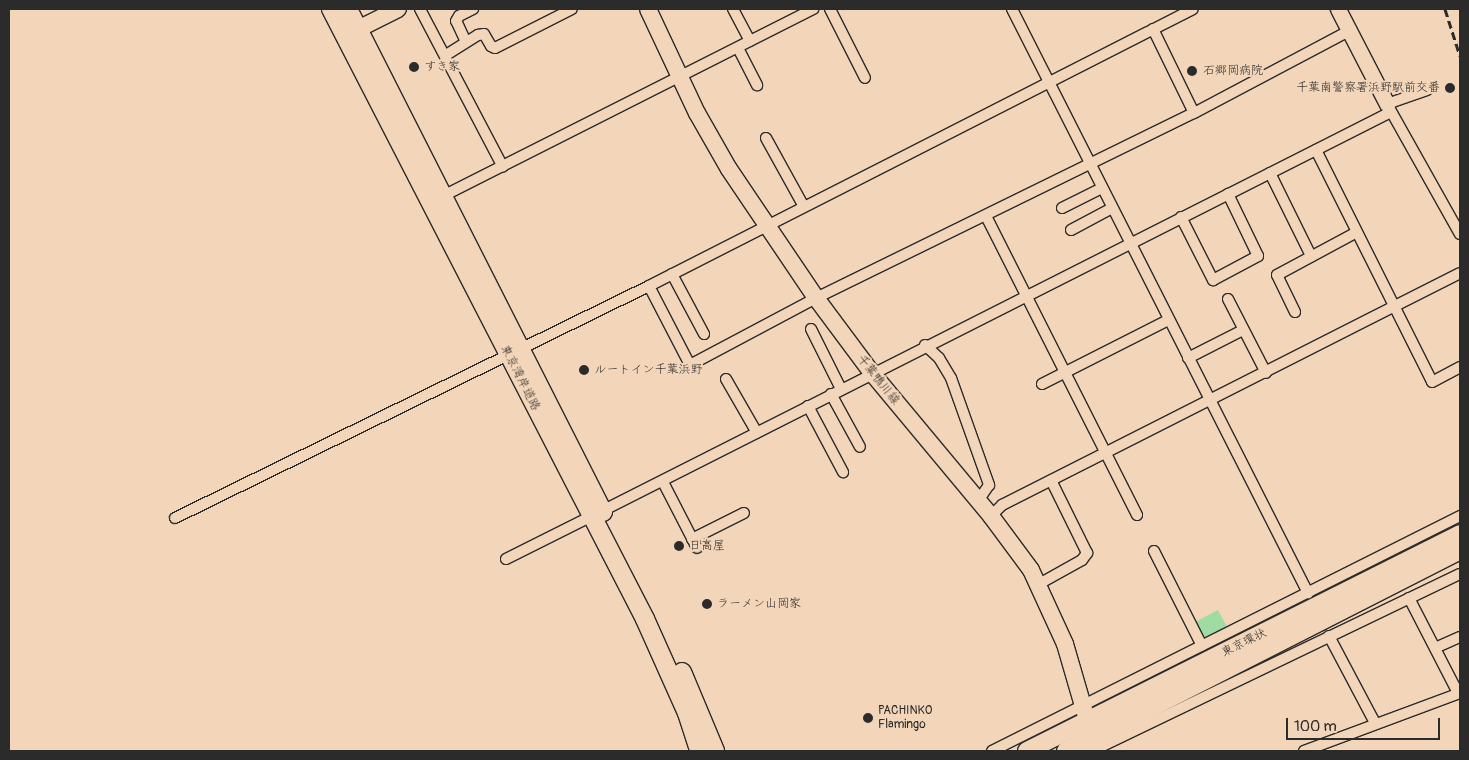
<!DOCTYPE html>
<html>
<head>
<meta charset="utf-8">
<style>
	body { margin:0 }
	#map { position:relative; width:1469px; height:760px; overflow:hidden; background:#f3d6ba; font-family:Pangolin,"Klee One",sans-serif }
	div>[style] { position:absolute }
	.green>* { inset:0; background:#9fdca3 }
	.roads { filter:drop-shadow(1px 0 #2b2b2b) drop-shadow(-1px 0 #2b2b2b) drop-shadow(0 1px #2b2b2b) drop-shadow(0 -1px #2b2b2b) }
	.minor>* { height:10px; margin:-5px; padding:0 5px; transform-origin:5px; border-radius:5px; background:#f3d6ba }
	.secondary>* { height:15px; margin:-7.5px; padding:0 7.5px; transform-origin:7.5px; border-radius:7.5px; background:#f3d6ba }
	.primary>* { height:16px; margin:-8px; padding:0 8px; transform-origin:8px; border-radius:8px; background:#f3d6ba }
	.trunk>* { height:18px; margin:-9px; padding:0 9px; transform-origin:9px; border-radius:9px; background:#f3d6ba }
	.rail>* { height:3px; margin-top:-1.5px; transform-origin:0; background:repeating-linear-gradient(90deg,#2b2b2b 0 8px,transparent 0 12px) }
	.dots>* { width:14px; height:14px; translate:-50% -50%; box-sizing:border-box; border:2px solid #f3d6ba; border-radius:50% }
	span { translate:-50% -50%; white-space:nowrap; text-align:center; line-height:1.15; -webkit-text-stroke:4px #f3d6ba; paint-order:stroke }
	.poi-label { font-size:12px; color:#2b2b2b }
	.left { translate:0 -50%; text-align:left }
	.right { translate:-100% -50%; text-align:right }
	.street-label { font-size:12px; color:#2b2b2b }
	.frame { position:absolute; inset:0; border:10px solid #2b2b2b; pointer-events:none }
	.scale { position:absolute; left:1286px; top:718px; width:154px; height:22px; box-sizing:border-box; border:2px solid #2b2b2b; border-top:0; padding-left:6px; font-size:15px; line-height:18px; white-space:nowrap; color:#2b2b2b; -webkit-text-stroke:4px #f3d6ba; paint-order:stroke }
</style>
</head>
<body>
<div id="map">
	<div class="green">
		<div style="clip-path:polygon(1218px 610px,1227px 627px,1203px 639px,1195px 622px)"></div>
	</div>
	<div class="roads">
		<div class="minor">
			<div style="left:420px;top:9px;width:178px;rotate:62.3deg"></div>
			<div style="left:733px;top:9px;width:36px;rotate:62deg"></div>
			<div style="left:830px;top:9px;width:77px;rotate:63.1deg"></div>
			<div style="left:1012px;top:9px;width:655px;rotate:63.12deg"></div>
			<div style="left:1153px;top:29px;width:93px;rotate:64deg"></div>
			<div style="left:466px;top:42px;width:23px;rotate:-115deg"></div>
			<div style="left:456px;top:21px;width:6px;rotate:-59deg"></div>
			<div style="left:459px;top:16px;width:16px;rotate:-27deg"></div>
			<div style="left:738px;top:48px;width:42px;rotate:62.8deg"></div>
			<div style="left:446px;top:55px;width:38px;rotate:-32deg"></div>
			<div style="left:478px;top:35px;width:6px;rotate:-9deg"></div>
			<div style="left:484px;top:34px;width:14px;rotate:60deg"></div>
			<div style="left:491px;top:46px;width:4px;rotate:27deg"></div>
			<div style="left:495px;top:48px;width:86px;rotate:-26.9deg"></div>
			<div style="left:1427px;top:90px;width:42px;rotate:160.7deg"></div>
			<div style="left:1387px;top:104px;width:149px;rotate:60.7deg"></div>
			<div style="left:766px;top:138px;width:77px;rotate:61.1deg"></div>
			<div style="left:1316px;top:150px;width:259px;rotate:63.4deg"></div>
			<div style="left:1432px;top:382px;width:32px;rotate:-28deg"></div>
			<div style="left:1270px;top:173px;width:93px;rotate:63.7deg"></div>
			<div style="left:443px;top:196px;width:415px;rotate:-26.8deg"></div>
			<div style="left:1062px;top:208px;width:45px;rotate:-26.6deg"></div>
			<div style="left:986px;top:216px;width:335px;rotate:63.2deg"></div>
			<div style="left:1181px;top:217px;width:71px;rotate:63.1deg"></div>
			<div style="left:1213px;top:280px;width:51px;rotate:-28.1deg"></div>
			<div style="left:1258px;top:256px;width:69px;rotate:-115.8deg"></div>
			<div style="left:1071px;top:230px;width:47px;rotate:-28.2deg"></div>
			<div style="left:672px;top:274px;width:68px;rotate:61.9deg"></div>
			<div style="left:649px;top:286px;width:89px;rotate:62.6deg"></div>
			<div style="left:690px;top:365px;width:143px;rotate:-28deg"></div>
			<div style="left:816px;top:298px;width:421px;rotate:-26.1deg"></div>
			<div style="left:1194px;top:113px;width:175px;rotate:-27.9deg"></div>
			<div style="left:1228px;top:299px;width:83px;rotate:62.8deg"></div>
			<div style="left:1295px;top:312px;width:41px;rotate:-115.9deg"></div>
			<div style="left:1277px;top:275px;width:89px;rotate:-28.3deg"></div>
			<div style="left:811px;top:329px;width:67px;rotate:63.4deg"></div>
			<div style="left:925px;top:345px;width:19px;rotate:43deg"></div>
			<div style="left:939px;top:358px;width:23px;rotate:59deg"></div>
			<div style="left:951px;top:378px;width:114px;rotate:70.4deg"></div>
			<div style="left:989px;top:485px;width:19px;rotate:125deg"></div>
			<div style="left:1188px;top:358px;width:62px;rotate:-27deg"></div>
			<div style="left:726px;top:379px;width:62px;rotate:60.1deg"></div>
			<div style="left:1042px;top:384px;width:141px;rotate:-26.9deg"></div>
			<div style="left:831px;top:394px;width:60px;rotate:61.3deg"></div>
			<div style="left:808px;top:406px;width:75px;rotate:62.1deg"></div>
			<div style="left:663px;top:482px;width:74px;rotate:62.7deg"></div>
			<div style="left:602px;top:511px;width:884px;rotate:-26.83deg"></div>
			<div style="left:991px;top:516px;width:16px;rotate:-45deg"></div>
			<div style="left:1002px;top:505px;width:513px;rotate:-26.86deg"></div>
			<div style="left:175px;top:518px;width:528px;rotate:-26.08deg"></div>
			<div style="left:649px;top:286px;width:610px;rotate:-26.98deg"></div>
			<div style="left:692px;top:539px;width:58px;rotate:-26.6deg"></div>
			<div style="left:1154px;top:551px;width:106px;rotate:63.2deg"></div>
			<div style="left:506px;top:559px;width:96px;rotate:-26.6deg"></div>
			<div style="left:1039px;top:584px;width:49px;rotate:-29.2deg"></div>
			<div style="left:1082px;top:560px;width:9px;rotate:-54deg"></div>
			<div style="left:1087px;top:553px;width:81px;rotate:-116.3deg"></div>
			<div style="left:1409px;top:598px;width:107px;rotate:62.7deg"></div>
			<div style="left:1329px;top:636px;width:98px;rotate:62.1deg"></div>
			<div style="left:1435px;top:648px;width:27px;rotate:-24deg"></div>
			<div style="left:992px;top:751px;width:524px;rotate:-26.66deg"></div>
			<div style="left:1092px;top:751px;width:408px;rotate:-25.7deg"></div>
			<div style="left:1304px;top:751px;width:166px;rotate:-20.4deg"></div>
		</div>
		<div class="secondary">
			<div style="left:1338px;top:9px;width:107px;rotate:62.7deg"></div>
		</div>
		<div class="primary">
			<div style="left:648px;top:9px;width:115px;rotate:64.8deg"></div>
			<div style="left:697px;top:113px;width:64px;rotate:60.3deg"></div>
			<div style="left:729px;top:169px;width:156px;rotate:56deg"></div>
			<div style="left:816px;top:298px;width:94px;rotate:53.3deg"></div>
			<div style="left:872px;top:373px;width:186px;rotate:50.2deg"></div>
			<div style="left:991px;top:516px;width:67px;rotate:53.5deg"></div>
			<div style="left:1031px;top:570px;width:81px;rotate:65.3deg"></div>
			<div style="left:1065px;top:644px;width:111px;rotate:73.8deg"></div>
			<div style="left:346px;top:35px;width:58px;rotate:-26.6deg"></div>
		</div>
		<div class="trunk">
			<div style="left:331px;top:9px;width:686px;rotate:62.76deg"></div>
			<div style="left:645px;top:619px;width:103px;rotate:65.9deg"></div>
			<div style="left:687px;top:713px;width:40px;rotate:72deg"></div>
			<div style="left:348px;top:9px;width:564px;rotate:63.12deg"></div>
			<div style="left:682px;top:672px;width:86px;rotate:67.3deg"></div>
			<div style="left:1027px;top:751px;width:484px;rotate:-26.6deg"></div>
			<div style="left:1066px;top:751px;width:442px;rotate:-27deg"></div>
		</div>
	</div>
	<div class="rail">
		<div style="left:1445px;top:9px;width:49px;rotate:72.3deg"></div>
	</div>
	<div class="dots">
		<div style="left:414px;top:67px;background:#2b2b2b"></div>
		<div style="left:1192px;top:71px;background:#2b2b2b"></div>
		<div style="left:1450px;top:88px;background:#2b2b2b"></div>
		<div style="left:584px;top:370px;background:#2b2b2b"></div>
		<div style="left:679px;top:546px;background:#2b2b2b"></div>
		<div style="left:707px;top:604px;background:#2b2b2b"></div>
		<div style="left:868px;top:718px;background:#2b2b2b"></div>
	</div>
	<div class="poi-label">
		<span class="left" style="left:424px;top:67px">すき家</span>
		<span class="left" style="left:1203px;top:71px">石郷岡病院</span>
		<span class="right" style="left:1440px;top:88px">千葉南警察署浜野駅前交番</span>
		<span class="left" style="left:594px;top:370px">ルートイン千葉浜野</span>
		<span class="left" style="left:689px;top:546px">日高屋</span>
		<span class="left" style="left:717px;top:604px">ラーメン山岡家</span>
		<span class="left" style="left:878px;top:718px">PACHINKO<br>Flamingo</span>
	</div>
	<div class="street-label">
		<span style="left:520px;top:378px;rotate:63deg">東京湾岸道路</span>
		<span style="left:878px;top:380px;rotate:51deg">千葉鴨川線</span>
		<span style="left:1244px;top:643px;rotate:-26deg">東京環状</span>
	</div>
	<div class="frame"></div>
	<div class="scale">100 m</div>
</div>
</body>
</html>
